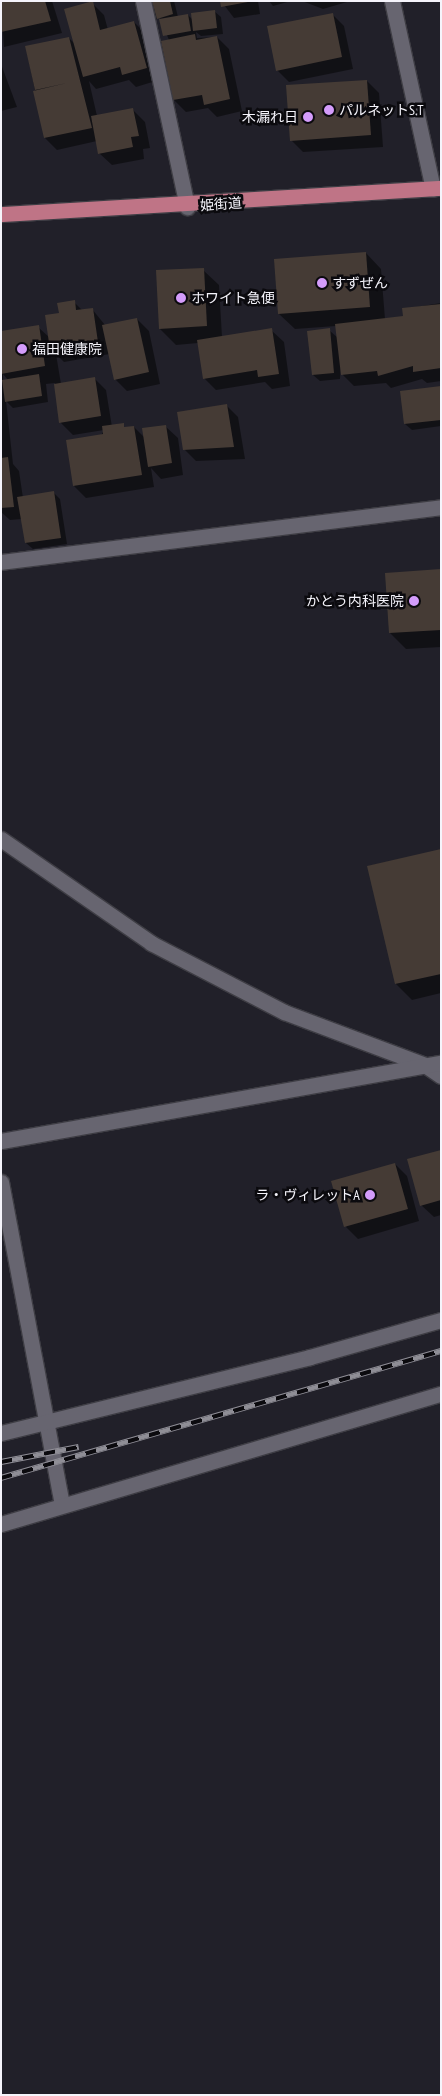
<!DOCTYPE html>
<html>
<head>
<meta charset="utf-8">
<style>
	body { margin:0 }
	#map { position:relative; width:442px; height:2096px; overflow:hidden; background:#212029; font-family:"PT Sans Narrow","Noto Sans JP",sans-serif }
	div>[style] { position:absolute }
	.shadow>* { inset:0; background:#0007 }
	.building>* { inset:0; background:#453b35 }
	.roads { filter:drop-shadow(1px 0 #3e3d44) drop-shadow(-1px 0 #3e3d44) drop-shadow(0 1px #3e3d44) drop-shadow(0 -1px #3e3d44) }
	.minor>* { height:15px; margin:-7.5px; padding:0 7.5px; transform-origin:7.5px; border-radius:7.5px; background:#676570 }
	.primary>* { height:15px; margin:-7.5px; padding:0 7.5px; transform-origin:7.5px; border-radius:7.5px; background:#bf7486 }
	.rail>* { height:5.5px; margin-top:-2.75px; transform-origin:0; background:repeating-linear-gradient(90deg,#0b0a0e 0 11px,#8f8e96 0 22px); box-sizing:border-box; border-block:1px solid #8f8e96 }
	.dots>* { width:14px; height:14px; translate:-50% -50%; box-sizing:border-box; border:2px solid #0b0a0e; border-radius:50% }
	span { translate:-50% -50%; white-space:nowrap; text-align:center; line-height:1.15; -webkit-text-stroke:5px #0b0a0e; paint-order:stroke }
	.poi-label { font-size:14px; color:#f5f4fb }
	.left { translate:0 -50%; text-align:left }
	.right { translate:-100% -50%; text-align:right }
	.street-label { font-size:14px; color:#f5f4fb }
	.frame { position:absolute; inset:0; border:2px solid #f5f4fb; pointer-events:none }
</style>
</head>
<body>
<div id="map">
	<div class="shadow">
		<div style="clip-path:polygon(1px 1px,52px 1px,62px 33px,4px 47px)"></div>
		<div style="clip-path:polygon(153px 1px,174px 1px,178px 17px,188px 15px,193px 20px,214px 11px,221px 17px,223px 34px,201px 36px,196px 32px,197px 38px,217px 37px,229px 49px,242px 111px,217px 117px,208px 108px,186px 112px,174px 100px,162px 42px,169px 40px)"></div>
		<div style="clip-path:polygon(221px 1px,258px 1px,260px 14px,234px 18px)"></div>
		<div style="clip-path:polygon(269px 1px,291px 1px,273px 6px)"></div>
		<div style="clip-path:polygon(302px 1px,347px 1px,347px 2px,323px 9px)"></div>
		<div style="clip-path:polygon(92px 3px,104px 15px,108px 30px,134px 22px,146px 34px,159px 80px,136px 87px,129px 80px,96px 89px,89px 81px,97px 116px,133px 110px,145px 122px,150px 148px,143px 149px,144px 159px,112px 165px,99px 153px,97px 141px,57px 150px,45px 138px,26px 47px,69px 38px,75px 44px)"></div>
		<div style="clip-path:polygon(332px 14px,344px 26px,353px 69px,289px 82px,277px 70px)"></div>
		<div style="clip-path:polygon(1px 64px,17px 107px,1px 111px)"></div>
		<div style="clip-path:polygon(367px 81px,379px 93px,383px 147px,303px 152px,291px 140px)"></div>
		<div style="clip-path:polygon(366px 253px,381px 269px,385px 319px,405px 317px,404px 309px,441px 303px,441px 381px,427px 383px,422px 379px,391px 388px,386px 383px,354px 386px,342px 374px,341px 364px,340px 379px,320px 381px,313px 375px,329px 330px,338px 338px,336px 326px,295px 329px,279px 314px)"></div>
		<div style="clip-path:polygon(203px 270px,219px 285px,222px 337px,271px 330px,284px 342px,290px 386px,272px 389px,265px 382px,216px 390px,204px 378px,198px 343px,176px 345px,160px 329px)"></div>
		<div style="clip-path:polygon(evenodd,74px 302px,83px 311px,92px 309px,105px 325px,137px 319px,149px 331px,160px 384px,127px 391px,115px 379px,110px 354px,64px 362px,56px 354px,61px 384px,94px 378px,106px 390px,112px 427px,134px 427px,145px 438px,165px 426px,178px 438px,183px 475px,161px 479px,151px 468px,154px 487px,86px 498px,74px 486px,104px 430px,73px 435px,61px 423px,55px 383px,46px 384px,48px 402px,13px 408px,6px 401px,13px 464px,19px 471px,23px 498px,53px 492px,60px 499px,67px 544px,33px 549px,26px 543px,22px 519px,10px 520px,1px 512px,1px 332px,38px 327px,50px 338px,60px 314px,74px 302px,3px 374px,8px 380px,3px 381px,3px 374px)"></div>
		<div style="clip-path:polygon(441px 387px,441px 426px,412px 430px,405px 424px)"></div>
		<div style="clip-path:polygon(226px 405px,238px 417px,245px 459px,196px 461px,184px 449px)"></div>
		<div style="clip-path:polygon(441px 571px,441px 647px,406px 649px,390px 633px)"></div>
		<div style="clip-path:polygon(441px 850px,441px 993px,412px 1000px,396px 984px,369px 866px)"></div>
		<div style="clip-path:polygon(441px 1151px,441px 1215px,434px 1217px,421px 1205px)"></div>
		<div style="clip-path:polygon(395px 1164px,407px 1176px,419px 1221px,358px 1239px,346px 1227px)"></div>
	</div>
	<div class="building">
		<div style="clip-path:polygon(1px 1px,45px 1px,51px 21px,1px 32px)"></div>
		<div style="clip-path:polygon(93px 1px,100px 30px,134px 21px,147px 68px,122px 75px,120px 67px,83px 77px,64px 9px)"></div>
		<div style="clip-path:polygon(152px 1px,170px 1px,173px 14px,157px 19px)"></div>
		<div style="clip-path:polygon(220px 1px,248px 1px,248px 2px,221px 7px)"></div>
		<div style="clip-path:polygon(215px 10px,217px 28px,193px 31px,191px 13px)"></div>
		<div style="clip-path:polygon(333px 13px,342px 57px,276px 71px,267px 26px)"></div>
		<div style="clip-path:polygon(188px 14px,191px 31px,163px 36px,159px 19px)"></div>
		<div style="clip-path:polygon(195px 34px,196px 40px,217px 36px,230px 99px,204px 105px,202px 95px,173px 100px,161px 41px)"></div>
		<div style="clip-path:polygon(69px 37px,92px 128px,44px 138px,33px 91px,67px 83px,35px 90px,25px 46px)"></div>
		<div style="clip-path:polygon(367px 80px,371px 135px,290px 141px,286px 85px)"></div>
		<div style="clip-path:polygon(133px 108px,139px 136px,131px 137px,133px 147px,98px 154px,91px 116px)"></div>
		<div style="clip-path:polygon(366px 252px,370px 307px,278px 314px,274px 259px)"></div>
		<div style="clip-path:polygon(204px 268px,207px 326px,159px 329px,156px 270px)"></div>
		<div style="clip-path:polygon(75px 300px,76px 310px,93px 308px,98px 342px,50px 350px,45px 315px,59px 313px,57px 303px)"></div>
		<div style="clip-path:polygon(441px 304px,441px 368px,413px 372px,413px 366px,378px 376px,377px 371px,341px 375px,335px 324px,403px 316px,402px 308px)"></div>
		<div style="clip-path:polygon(137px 318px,149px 372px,114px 380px,102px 325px)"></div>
		<div style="clip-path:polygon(39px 325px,45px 366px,1px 374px,1px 331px)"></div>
		<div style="clip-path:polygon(272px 328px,279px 374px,258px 377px,257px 370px,203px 379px,197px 340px)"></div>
		<div style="clip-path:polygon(330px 328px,334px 373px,312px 375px,307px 331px)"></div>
		<div style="clip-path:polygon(39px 374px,42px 396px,5px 402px,2px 380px)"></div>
		<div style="clip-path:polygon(95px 377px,101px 416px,59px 423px,54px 384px)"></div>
		<div style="clip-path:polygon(441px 386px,441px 420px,404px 424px,400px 391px)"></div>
		<div style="clip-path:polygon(227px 404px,234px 447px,183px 450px,177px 412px)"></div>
		<div style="clip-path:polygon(124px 423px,124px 427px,134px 426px,142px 475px,73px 486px,66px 440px,103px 434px,102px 426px)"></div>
		<div style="clip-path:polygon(166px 425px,172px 463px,148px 467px,142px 428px)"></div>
		<div style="clip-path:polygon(8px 457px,14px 507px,1px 508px,1px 458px)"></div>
		<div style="clip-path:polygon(54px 491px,61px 538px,25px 543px,17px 497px)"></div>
		<div style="clip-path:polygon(441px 569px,441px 630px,389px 633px,385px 573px)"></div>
		<div style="clip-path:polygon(441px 849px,441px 974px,395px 984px,367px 866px)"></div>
		<div style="clip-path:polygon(441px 1150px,441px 1200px,420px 1206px,407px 1159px)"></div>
		<div style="clip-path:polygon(395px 1163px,408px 1209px,344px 1227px,331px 1181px)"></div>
	</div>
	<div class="roads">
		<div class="minor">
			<div style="left:143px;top:1px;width:211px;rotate:77.9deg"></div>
			<div style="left:392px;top:1px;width:192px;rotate:77.7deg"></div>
			<div style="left:1px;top:562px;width:443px;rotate:-7.1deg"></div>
			<div style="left:1px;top:839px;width:183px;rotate:34.7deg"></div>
			<div style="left:151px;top:943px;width:150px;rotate:27.4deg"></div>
			<div style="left:284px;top:1012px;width:151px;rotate:20.6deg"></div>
			<div style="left:425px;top:1065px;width:19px;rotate:35deg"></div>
			<div style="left:1px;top:1141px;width:447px;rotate:-10.1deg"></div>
			<div style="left:1px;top:1182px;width:329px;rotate:79.3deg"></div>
			<div style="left:1px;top:1433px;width:318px;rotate:-13.8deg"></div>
			<div style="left:310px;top:1357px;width:136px;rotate:-15.8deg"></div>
			<div style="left:1px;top:1524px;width:459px;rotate:-16.5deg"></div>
		</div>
		<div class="primary">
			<div style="left:1px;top:214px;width:441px;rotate:-3.4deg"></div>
		</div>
	</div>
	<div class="rail">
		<div style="left:1px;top:1462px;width:79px;rotate:-10.9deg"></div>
		<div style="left:1px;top:1478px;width:458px;rotate:-16.1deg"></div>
	</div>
	<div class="dots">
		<div style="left:329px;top:110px;background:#d49cfb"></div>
		<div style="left:308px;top:117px;background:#d49cfb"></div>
		<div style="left:322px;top:283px;background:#d49cfb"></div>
		<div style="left:181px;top:298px;background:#d49cfb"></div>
		<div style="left:22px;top:349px;background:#d49cfb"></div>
		<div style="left:414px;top:601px;background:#d49cfb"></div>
		<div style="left:370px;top:1195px;background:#d49cfb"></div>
	</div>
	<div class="poi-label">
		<span class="left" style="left:339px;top:110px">パルネットS.T</span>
		<span class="right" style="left:298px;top:117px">木漏れ日</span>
		<span class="left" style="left:332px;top:283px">すずぜん</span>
		<span class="left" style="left:191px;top:298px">ホワイト急便</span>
		<span class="left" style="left:32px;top:349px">福田健康院</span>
		<span class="right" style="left:404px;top:601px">かとう内科医院</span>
		<span class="right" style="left:360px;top:1195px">ラ・ヴィレットA</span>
	</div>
	<div class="street-label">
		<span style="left:221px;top:204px;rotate:-4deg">姫街道</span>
	</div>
	<div class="frame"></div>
</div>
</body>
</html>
